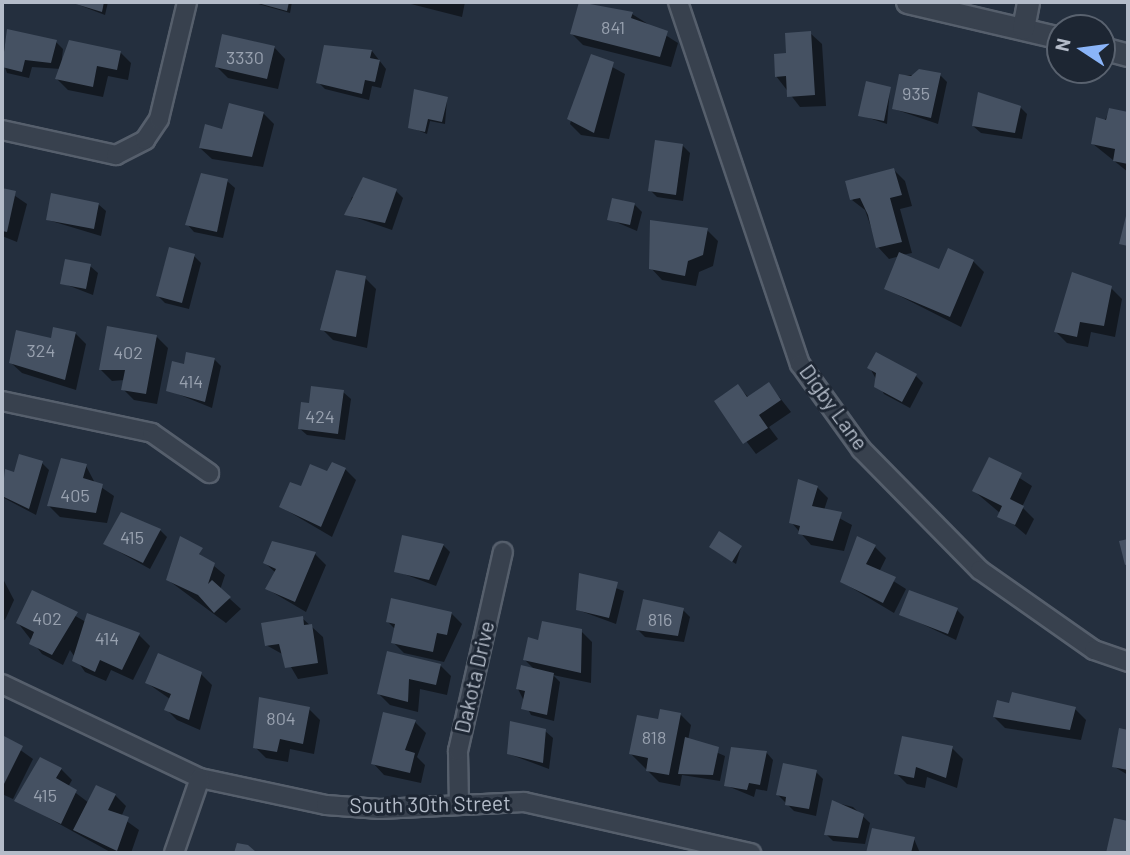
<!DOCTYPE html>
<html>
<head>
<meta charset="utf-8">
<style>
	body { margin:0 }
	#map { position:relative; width:1130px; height:855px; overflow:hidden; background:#242f3e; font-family:Barlow,sans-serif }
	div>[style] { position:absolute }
	.shadow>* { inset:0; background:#0007 }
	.building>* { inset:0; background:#455162 }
	.roads { filter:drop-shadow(2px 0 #565f6c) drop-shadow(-2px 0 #565f6c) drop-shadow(0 2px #565f6c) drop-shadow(0 -2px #565f6c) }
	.minor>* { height:18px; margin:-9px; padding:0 9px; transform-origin:9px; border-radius:9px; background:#38414e }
	.tertiary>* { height:21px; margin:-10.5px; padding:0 10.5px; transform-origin:10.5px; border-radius:10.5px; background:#38414e }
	span { translate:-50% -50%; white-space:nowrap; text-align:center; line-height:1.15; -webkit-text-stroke:6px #1d2633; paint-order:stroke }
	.number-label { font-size:18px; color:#98a1af }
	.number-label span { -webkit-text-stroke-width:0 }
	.street-label { font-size:21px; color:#b4bcc9 }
	.frame { position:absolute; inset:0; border:4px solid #b4bcc9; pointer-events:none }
	.north { position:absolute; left:1046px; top:14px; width:70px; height:70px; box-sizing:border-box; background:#1d2633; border:2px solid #59626f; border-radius:50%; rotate:283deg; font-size:19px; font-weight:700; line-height:28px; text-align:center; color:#b4bcc9 }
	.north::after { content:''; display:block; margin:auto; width:24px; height:32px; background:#8ab4f8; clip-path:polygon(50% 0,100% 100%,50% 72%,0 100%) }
</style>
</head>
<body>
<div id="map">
	<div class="shadow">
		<div style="clip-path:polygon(71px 2px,108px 2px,105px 15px)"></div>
		<div style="clip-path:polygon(251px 2px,292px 2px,290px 13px)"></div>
		<div style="clip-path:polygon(403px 2px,465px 2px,462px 17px)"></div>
		<div style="clip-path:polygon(632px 14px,678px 43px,671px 67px,583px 45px,572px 34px)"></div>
		<div style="clip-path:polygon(8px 31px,56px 42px,63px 49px,61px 67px,120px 52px,131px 63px,128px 80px,108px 76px,103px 97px,68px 90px,57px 79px,61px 69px,32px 67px,29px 78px,7px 73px,2px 59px)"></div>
		<div style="clip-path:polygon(810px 33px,822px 44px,826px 106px,800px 107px,776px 76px)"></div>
		<div style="clip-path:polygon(274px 47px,285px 59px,278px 89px,228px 78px,217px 67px)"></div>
		<div style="clip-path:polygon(326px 47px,372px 51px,386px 69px,381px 88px,372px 86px,369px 100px,325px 89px,318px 82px)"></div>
		<div style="clip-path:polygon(592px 56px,625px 74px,609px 139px,581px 135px,570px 124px)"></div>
		<div style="clip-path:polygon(901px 75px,940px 75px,947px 82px,938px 124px,894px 109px)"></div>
		<div style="clip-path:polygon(890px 88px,887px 124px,860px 115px)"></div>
		<div style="clip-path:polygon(447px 99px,445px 124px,430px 121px,427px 134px,410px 127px)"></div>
		<div style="clip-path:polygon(1020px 107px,1027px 114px,1022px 139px,981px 133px,973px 126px)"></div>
		<div style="clip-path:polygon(1110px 110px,1128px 114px,1128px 172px,1093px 144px)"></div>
		<div style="clip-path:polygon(263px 113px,274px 124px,263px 167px,212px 159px,200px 148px)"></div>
		<div style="clip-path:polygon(682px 145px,690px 153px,683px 201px,657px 197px,650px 190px)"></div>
		<div style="clip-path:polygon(894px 170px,905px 181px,912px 206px,900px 209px,912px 253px,902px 255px,940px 271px,973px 261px,984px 272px,961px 327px,886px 289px,900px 256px,889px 259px,878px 247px,865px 210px,852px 200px)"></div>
		<div style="clip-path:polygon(227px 181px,235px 188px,223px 238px,194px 232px,187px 224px)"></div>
		<div style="clip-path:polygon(2px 187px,27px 204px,17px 242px,2px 236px)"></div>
		<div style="clip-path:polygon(396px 191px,403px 198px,392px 230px,346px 214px,352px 197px)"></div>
		<div style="clip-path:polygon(98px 204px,106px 211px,101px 236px,48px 220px)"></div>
		<div style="clip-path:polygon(635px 205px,642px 212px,637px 231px,609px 219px)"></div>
		<div style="clip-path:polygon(707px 230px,718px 241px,713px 266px,699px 272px,696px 286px,662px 280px,651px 268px)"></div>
		<div style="clip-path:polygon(194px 256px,201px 263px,189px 309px,165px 303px,158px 296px)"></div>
		<div style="clip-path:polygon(90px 266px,98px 273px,93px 295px,62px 283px)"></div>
		<div style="clip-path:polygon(365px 278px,376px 289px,367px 348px,333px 340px,322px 329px)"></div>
		<div style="clip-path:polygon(1111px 288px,1122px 299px,1115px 337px,1091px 332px,1088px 347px,1067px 343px,1056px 332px)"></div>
		<div style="clip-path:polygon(75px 333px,86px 344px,76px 390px,22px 373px,10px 362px)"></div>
		<div style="clip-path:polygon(157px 337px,168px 348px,157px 404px,134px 400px,123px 389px,124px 380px,112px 381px,101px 370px)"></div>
		<div style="clip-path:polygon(214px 359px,221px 366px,212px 408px,168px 390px,185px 366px)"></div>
		<div style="clip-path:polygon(870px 368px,916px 376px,923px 383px,910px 408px,884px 394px)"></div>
		<div style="clip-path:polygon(769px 384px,791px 412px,769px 427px,778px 439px,756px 454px,716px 401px,738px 386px,749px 398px)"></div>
		<div style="clip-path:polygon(343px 392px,351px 399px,345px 440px,307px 435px,299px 428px,311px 406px)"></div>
		<div style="clip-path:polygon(990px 459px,1032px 486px,1022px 507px,1034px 519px,1026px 535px,974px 491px)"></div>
		<div style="clip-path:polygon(42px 463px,49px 470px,36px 515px,2px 497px,6px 472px,15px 474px)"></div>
		<div style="clip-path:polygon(86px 466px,95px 483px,114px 496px,107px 523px,60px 517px,49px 506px)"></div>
		<div style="clip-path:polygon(345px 469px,356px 480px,332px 537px,281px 507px,302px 488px)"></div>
		<div style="clip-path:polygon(817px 487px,828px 498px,824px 510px,852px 525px,844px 551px,811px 545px,791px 522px)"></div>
		<div style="clip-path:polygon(160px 530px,167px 537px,150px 569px,105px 544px)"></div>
		<div style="clip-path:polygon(181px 539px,225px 575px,220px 590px,241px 609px,226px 623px,168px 580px)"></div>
		<div style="clip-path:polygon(443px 545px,450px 552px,436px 586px,396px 571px)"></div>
		<div style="clip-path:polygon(741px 547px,736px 564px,714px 550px)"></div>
		<div style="clip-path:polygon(875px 547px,886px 558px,879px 572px,906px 589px,894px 613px,842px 582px)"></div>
		<div style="clip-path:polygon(315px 554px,326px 565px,306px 612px,267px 589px,276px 573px,265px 563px)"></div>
		<div style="clip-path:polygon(580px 575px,624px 591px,616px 624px,578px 610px)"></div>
		<div style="clip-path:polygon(2px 577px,14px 600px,5px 620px,2px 619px)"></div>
		<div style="clip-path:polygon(33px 592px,86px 622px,139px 635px,150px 646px,133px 680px,111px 670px,106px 681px,85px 672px,70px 650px,63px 665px,42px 654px,18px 623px)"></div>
		<div style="clip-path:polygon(683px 610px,690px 617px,684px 642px,645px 637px,638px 630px)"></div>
		<div style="clip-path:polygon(957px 610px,964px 617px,956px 640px,901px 614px)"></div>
		<div style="clip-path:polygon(451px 613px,462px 624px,444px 662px,404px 653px,393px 642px,396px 630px,388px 622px)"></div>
		<div style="clip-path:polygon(302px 618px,323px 637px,328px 674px,298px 679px,284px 655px,266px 645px)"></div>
		<div style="clip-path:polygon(581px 631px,592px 642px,591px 683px,553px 675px,560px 682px,554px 721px,531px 715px,518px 689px,535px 670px,525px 660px,539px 642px)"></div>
		<div style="clip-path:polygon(388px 653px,440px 665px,451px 676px,447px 695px,420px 689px,418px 712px,390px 705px,379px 694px)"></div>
		<div style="clip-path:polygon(201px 674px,212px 685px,200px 730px,177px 720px,166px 709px,170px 699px,147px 683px)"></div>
		<div style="clip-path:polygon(1010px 705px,1075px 709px,1086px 720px,1081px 740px,1005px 728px,994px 717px)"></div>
		<div style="clip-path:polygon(309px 709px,320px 720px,314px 754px,290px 749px,288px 762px,266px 758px,255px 747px)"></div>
		<div style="clip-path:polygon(680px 714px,691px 725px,688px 740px,725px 756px,720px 781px,682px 775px,680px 786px,659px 782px,631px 754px)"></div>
		<div style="clip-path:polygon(415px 722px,426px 733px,417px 757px,425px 765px,421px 783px,384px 775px,373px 763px)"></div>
		<div style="clip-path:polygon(1120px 730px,1128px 732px,1128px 775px,1113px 766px)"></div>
		<div style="clip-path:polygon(545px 731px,553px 738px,549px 769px,509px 754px)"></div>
		<div style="clip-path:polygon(2px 737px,33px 759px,13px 799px,2px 794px)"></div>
		<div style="clip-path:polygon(952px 748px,963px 759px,957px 788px,927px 777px,925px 788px,907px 784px,896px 773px)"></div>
		<div style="clip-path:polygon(766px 752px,773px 760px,767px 791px,756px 789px,754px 797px,725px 785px)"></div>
		<div style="clip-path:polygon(61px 769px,72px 780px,68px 787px,89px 803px,115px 795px,126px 806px,121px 817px,139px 830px,131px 853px,112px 853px,16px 800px)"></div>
		<div style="clip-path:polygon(816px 772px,823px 779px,816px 816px,794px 811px,778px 795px)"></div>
		<div style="clip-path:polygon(833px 802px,853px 807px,870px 823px,865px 844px,833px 841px,826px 834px)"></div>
		<div style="clip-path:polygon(873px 830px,914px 839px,920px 853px,868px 853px)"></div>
	</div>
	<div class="building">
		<div style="clip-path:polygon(69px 2px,104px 2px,102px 12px)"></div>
		<div style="clip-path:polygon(254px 2px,289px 2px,287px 11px)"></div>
		<div style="clip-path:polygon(579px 2px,633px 12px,631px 18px,668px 31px,660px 57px,570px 34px)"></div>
		<div style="clip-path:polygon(7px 29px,57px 40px,51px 63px,25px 60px,22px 72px,2px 67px)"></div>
		<div style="clip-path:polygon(811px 31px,815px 95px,787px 97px,786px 76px,775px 77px,774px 54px,786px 53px,785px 33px)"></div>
		<div style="clip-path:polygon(222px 34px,275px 46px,267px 79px,215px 67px)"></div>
		<div style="clip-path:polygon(69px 40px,121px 51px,117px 70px,97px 66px,93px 87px,55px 79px)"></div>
		<div style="clip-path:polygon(324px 45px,372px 50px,370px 58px,380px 60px,375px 82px,365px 80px,362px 94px,316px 83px)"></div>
		<div style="clip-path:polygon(591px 54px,614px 62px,594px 133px,567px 119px)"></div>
		<div style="clip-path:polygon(919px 69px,941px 73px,931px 118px,892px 109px,899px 74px,911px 76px)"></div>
		<div style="clip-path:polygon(866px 81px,891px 87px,884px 121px,858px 116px)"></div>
		<div style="clip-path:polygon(414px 89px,448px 97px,442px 122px,428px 119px,425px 132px,408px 128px)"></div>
		<div style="clip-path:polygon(978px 92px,1021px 106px,1015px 133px,972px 126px)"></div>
		<div style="clip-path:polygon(229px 103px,264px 112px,252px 157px,199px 148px,205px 124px,222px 129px)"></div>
		<div style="clip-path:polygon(1109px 108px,1128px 112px,1128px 164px,1113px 161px,1115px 149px,1091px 144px,1096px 117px,1106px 120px)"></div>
		<div style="clip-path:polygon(655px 140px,683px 144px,676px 195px,648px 191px)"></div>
		<div style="clip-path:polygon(894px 168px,902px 195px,890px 198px,902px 242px,876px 248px,868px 215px,860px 198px,850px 200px,845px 181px)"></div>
		<div style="clip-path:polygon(201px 173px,228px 179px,217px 232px,185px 225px)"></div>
		<div style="clip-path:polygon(363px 177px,397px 189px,385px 223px,344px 215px)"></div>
		<div style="clip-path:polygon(2px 188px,16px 191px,7px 232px,2px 231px)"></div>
		<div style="clip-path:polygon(51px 193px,99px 203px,94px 229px,46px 220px)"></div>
		<div style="clip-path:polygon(612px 198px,635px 203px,630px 225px,607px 220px)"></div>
		<div style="clip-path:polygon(1127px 212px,1128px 212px,1128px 246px,1119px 244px)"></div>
		<div style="clip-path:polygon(650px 220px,708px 228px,703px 255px,688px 261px,685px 276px,649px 269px)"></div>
		<div style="clip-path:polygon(169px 247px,195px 254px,182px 303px,156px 296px)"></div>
		<div style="clip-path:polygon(948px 248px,974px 260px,950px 317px,884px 289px,899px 252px,939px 269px)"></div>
		<div style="clip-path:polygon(65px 259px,91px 264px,86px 289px,60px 284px)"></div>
		<div style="clip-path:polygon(336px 270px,366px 276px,356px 337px,320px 330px)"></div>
		<div style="clip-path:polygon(1072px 272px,1112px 286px,1104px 326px,1080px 322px,1077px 337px,1054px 332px)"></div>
		<div style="clip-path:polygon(107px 326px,157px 335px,146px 394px,121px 390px,125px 370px,99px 370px)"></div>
		<div style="clip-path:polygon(53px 327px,76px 332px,65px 380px,9px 363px,16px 330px,51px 338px)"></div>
		<div style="clip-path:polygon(186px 352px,215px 358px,205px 402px,166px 391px,172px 361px,184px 364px)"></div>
		<div style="clip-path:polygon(876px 352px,917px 374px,902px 402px,874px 387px,876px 373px,867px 368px)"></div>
		<div style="clip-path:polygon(769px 382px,781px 400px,759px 415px,768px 428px,743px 444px,714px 401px,738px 384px,747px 397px)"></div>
		<div style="clip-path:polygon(311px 386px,344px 390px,338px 434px,298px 429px,301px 402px,309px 403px)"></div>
		<div style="clip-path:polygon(19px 454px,43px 461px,29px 509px,2px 496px,5px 469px,14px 472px)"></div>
		<div style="clip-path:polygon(989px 457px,1022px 473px,1010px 499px,1024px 506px,1015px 525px,997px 517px,1002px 506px,972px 491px)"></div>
		<div style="clip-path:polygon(61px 458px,87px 464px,83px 478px,103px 484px,96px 513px,47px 506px)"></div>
		<div style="clip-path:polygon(332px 462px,346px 468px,321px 527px,279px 507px,290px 482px,301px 486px,310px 464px,327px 471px)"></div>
		<div style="clip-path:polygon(798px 479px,818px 486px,812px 506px,842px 512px,833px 541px,798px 534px,800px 526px,789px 523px)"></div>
		<div style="clip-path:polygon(121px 512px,161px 529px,143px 563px,103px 544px)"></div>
		<div style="clip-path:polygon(719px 531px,742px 546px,732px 562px,709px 547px)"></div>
		<div style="clip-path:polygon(402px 535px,444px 544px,429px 580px,394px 572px)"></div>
		<div style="clip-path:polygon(180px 536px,203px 548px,199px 554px,215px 563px,208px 584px,212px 580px,231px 597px,214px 613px,198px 595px,166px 580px)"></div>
		<div style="clip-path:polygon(857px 536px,876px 545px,866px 564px,896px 577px,883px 603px,840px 582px)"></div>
		<div style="clip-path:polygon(1128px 539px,1128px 564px,1125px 565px,1119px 541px)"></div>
		<div style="clip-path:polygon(272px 541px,316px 552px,295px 602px,265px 589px,276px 569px,263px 563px)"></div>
		<div style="clip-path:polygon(579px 573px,618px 582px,609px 618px,576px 610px)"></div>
		<div style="clip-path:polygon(32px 590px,78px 612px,52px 655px,29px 644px,34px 632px,16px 623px)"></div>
		<div style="clip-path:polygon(909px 590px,958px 608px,948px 634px,899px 615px)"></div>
		<div style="clip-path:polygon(391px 598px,452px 612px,447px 635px,437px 633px,433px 652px,391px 643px,395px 624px,386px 622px)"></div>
		<div style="clip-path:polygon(643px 599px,684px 608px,678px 636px,636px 630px)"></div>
		<div style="clip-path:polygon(87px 613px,140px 633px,122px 670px,100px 660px,95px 672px,72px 661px)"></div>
		<div style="clip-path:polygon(303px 616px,304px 625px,312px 624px,318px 663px,285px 668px,279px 644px,265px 646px,261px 623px)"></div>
		<div style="clip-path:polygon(542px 621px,582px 629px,581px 673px,523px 660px,528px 637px,538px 640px)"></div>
		<div style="clip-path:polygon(387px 651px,441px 664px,436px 685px,409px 679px,408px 702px,377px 694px)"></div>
		<div style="clip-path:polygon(158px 653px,202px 672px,189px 720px,164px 710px,171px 694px,145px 683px)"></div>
		<div style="clip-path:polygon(521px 665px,554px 673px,547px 715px,521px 709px,525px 691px,516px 689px)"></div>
		<div style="clip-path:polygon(1012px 692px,1076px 707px,1070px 730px,993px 717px,997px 700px,1009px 703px)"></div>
		<div style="clip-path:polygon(259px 697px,310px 707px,303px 744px,280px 739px,277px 752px,253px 748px)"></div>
		<div style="clip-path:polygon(660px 709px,681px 713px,669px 775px,646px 771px,648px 758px,629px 754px,637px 715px,658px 719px)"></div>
		<div style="clip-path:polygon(383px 712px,416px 720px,405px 750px,415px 753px,410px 773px,371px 764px)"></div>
		<div style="clip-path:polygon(510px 721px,546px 729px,543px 763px,507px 754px)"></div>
		<div style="clip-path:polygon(1119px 728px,1128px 730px,1128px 770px,1112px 767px)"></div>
		<div style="clip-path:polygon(2px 735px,23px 746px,2px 788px)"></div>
		<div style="clip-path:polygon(902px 736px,953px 746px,946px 778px,916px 767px,914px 778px,894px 774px)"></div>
		<div style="clip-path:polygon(685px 737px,719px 747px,713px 775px,678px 774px)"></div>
		<div style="clip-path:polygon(731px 747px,767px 751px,760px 785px,749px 783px,747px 790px,724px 786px)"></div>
		<div style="clip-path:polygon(40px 757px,62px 768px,56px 778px,77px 790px,61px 824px,14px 801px)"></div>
		<div style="clip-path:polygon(783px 763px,817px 770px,809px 809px,785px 805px,786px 797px,776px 795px)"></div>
		<div style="clip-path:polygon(96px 785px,116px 794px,108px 810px,129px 817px,117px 851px,73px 830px)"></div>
		<div style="clip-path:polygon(832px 800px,864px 814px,858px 838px,824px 835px)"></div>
		<div style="clip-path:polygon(1114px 818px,1128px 821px,1128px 853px,1106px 853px)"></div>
		<div style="clip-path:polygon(872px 828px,915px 837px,911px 853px,866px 853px)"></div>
		<div style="clip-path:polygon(237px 843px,248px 845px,257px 853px,234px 853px)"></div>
	</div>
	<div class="roads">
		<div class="minor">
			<div style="left:678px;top:2px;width:382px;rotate:71.4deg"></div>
			<div style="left:800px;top:364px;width:105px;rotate:54.3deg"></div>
			<div style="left:861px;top:449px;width:170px;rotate:45.5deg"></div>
			<div style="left:980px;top:570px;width:139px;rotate:35.1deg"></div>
			<div style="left:1094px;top:650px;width:36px;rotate:19deg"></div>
			<div style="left:2px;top:130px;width:117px;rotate:12.4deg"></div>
			<div style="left:116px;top:155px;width:33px;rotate:-27deg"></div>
			<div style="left:145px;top:140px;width:25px;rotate:-56deg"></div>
			<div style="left:159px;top:119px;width:120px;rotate:-76.5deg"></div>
			<div style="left:2px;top:401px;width:153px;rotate:12deg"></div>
			<div style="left:152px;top:433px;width:70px;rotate:35.1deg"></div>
			<div style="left:2px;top:684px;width:219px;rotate:25.4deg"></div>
			<div style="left:200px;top:778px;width:129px;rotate:12.1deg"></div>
			<div style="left:326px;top:805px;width:54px;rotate:4.2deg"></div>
			<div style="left:380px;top:809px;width:144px;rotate:-2.8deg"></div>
			<div style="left:524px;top:802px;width:233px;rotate:12.7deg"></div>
			<div style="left:459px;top:804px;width:53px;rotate:-91.1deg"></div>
			<div style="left:458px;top:751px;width:204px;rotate:-77.3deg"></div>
			<div style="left:174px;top:853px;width:79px;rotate:-70.9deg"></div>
		</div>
		<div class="tertiary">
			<div style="left:907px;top:2px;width:157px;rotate:13.2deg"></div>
			<div style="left:1023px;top:28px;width:26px;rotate:-79deg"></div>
			<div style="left:1102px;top:48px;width:27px;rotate:15deg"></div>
		</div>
	</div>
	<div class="number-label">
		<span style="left:613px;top:27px">841</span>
		<span style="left:245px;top:57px">3330</span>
		<span style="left:916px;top:93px">935</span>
		<span style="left:41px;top:350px">324</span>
		<span style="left:128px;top:352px">402</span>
		<span style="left:191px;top:381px">414</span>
		<span style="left:320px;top:416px">424</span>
		<span style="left:75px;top:495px">405</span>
		<span style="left:132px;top:537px">415</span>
		<span style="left:47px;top:618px">402</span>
		<span style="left:660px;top:619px">816</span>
		<span style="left:107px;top:638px">414</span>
		<span style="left:281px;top:718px">804</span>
		<span style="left:654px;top:737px">818</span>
		<span style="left:45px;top:795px">415</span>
	</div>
	<div class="street-label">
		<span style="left:834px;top:407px;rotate:54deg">Digby Lane</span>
		<span style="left:474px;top:677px;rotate:-77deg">Dakota Drive</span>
		<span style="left:430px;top:804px;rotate:-1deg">South 30th Street</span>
	</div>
	<div class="frame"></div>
	<div class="north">N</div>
</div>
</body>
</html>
